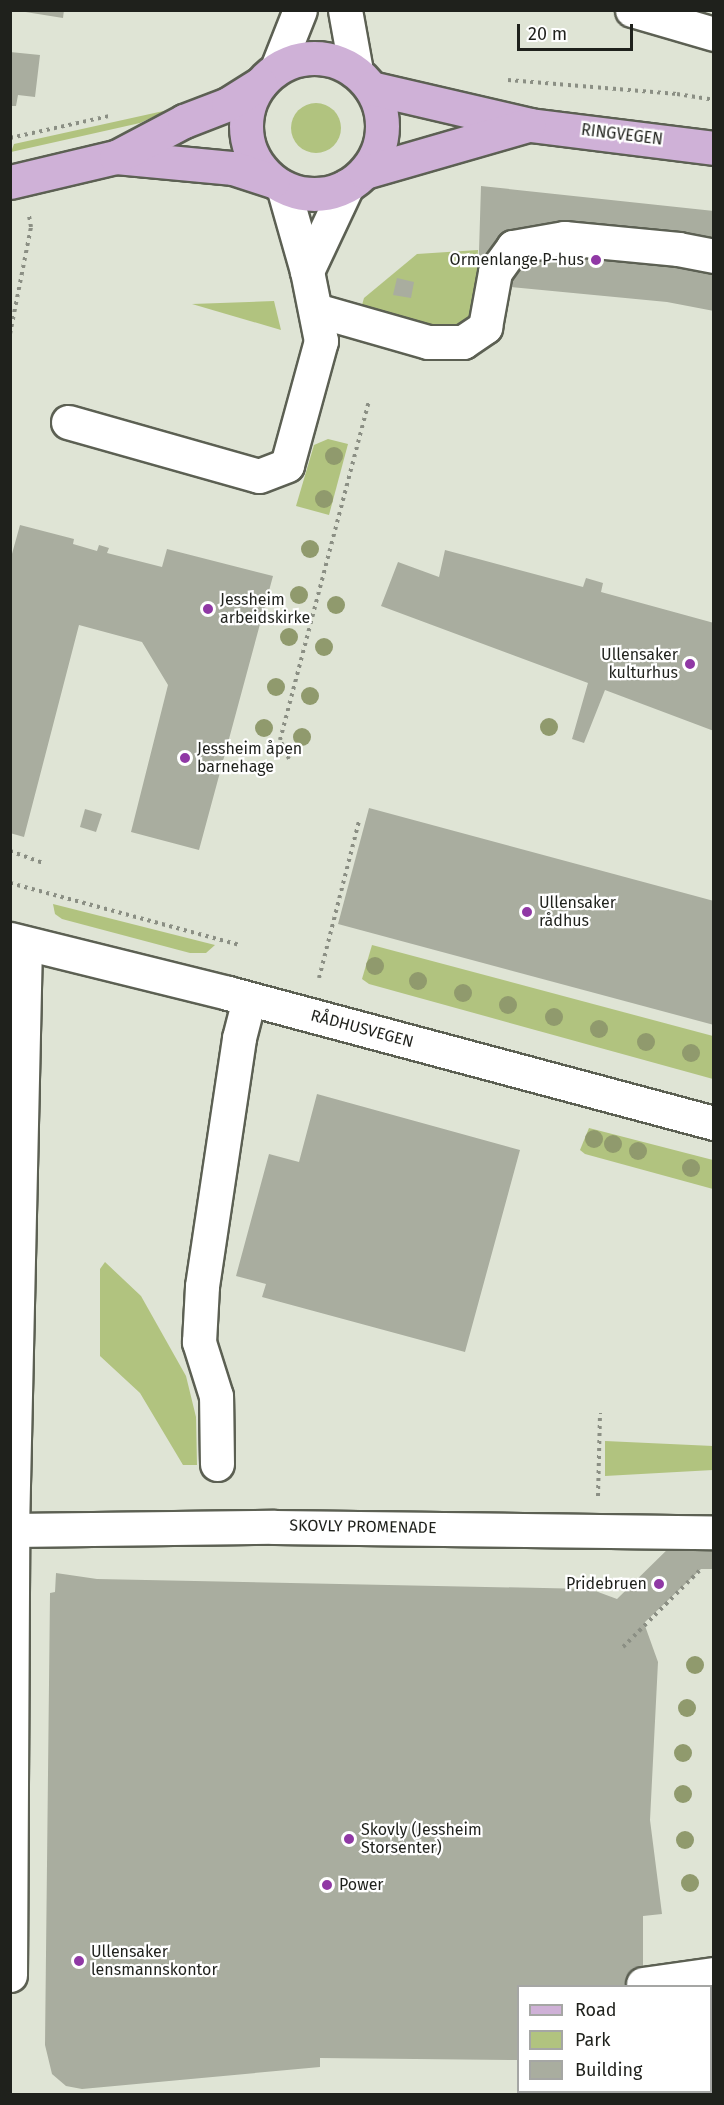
<!DOCTYPE html>
<html>
<head>
<meta charset="utf-8">
<style>
	body { margin:0 }
	#map { position:relative; width:724px; height:2105px; overflow:hidden; background:#dfe4d5; font-family:"Fira Sans",sans-serif }
	div>[style] { position:absolute }
	.green>* { inset:0; background:#b1c37f }
	.round { border-radius:50% }
	.building>* { inset:0; background:#a9ad9f }
	.path>* { height:4px; margin-top:-2px; transform-origin:0; background:repeating-linear-gradient(90deg,#8b8f84 0 3px,transparent 0 7.5px) }
	.roads { filter:drop-shadow(2px 0 #5c6053) drop-shadow(-2px 0 #5c6053) drop-shadow(0 2px #5c6053) drop-shadow(0 -2px #5c6053) }
	.minor>* { height:33px; margin:-16.5px; padding:0 16.5px; transform-origin:16.5px; border-radius:16.5px; background:#fff }
	.major>* { height:33px; margin:-16.5px; padding:0 16.5px; transform-origin:16.5px; border-radius:16.5px; background:#cfb1d7 }
	.major>.ring { margin:-16.5px; padding:0; box-sizing:content-box; background:none; border:33px solid #cfb1d7; border-radius:50% }
	.trees>* { width:18px; height:18px; margin:-9px; border-radius:50%; background:#909a6d }
	.dots>* { width:16px; height:16px; translate:-50% -50%; box-sizing:border-box; border:3px solid #fff; border-radius:50% }
	span { translate:-50% -50%; white-space:nowrap; text-align:center; line-height:1.15; -webkit-text-stroke:4.5px #fff; paint-order:stroke }
	.street-label { font-size:16px; color:#1f211c }
	.poi-label { font-size:16px; color:#1f211c }
	.right { translate:-100% -50%; text-align:right }
	.left { translate:0 -50%; text-align:left }
	.frame { position:absolute; inset:0; border:12px solid #1f211c; pointer-events:none }
	.legend { position:absolute; left:517px; top:1985px; width:195px; height:108px; box-sizing:border-box; background:#fff; border:2px solid #a5a6a4; margin:0; padding:8px 10px; list-style:none; font-size:18px; color:#1f211c }
	.legend li { display:flex; align-items:center; gap:12px; height:30px }
	.legend b { width:30px; border:2px solid #a5a6a4 }
	.scale { position:absolute; left:517px; top:24px; width:116px; height:27px; box-sizing:border-box; border:3px solid #1f211c; border-top:0; padding-left:8px; font-size:18px; line-height:21px; white-space:nowrap; color:#1f211c; -webkit-text-stroke:4px #fff; paint-order:stroke }
</style>
</head>
<body>
<div id="map">
	<div class="green">
		<div class="round" style="left:291px;top:103px;width:50px;height:50px"></div>
		<div style="clip-path:polygon(168px 110px,140px 123px,11px 152px,14px 144px)"></div>
		<div style="clip-path:polygon(478px 250px,475px 309px,459px 327px,440px 329px,362px 305px,364px 298px,417px 254px)"></div>
		<div style="clip-path:polygon(274px 301px,281px 330px,192px 304px)"></div>
		<div style="clip-path:polygon(328px 439px,348px 444px,329px 515px,296px 506px,314px 445px)"></div>
		<div style="clip-path:polygon(53px 904px,215px 945px,206px 953px,190px 953px,62px 919px,55px 914px)"></div>
		<div style="clip-path:polygon(372px 945px,713px 1036px,713px 1079px,369px 984px,362px 979px)"></div>
		<div style="clip-path:polygon(589px 1128px,713px 1160px,713px 1189px,585px 1154px,580px 1150px)"></div>
		<div style="clip-path:polygon(105px 1262px,141px 1296px,186px 1376px,196px 1417px,197px 1465px,183px 1465px,140px 1393px,100px 1356px,100px 1269px)"></div>
		<div style="clip-path:polygon(605px 1441px,713px 1446px,713px 1470px,605px 1476px)"></div>
	</div>
	<div class="building">
		<div style="clip-path:polygon(13px 10px,64px 10px,63px 18px)"></div>
		<div style="clip-path:polygon(10px 52px,40px 55px,35px 97px,18px 95px,16px 106px,10px 106px)"></div>
		<div style="clip-path:polygon(481px 186px,714px 211px,714px 311px,667px 302px,478px 284px)"></div>
		<div style="clip-path:polygon(397px 278px,414px 282px,411px 298px,393px 295px)"></div>
		<div style="clip-path:polygon(20px 525px,74px 539px,73px 544px,97px 551px,99px 545px,109px 548px,107px 553px,162px 567px,167px 549px,273px 576px,199px 850px,131px 832px,168px 685px,142px 642px,79px 625px,24px 837px,10px 833px,10px 561px)"></div>
		<div style="clip-path:polygon(445px 550px,583px 587px,586px 578px,603px 583px,601px 592px,714px 623px,714px 731px,605px 690px,584px 743px,572px 739px,588px 683px,381px 606px,398px 562px,439px 577px)"></div>
		<div style="clip-path:polygon(369px 808px,714px 901px,714px 1025px,338px 924px)"></div>
		<div style="clip-path:polygon(85px 809px,102px 814px,96px 832px,80px 827px)"></div>
		<div style="clip-path:polygon(317px 1094px,520px 1150px,465px 1352px,262px 1297px,266px 1284px,236px 1276px,269px 1154px,299px 1162px)"></div>
		<div style="clip-path:polygon(714px 1516px,714px 1569px,701px 1569px,644px 1623px,658px 1662px,650px 1820px,662px 1914px,643px 1916px,643px 1986px,518px 1986px,518px 2060px,320px 2058px,320px 2067px,82px 2089px,66px 2086px,52px 2074px,45px 2045px,50px 1593px,55px 1592px,56px 1573px,97px 1579px,590px 1589px,617px 1599px,675px 1542px)"></div>
	</div>
	<div class="path">
		<div style="left:508px;top:80px;width:170px;rotate:4.7deg"></div>
		<div style="left:677px;top:94px;width:37px;rotate:9deg"></div>
		<div style="left:10px;top:138px;width:101px;rotate:-12.5deg"></div>
		<div style="left:10px;top:334px;width:109px;rotate:-78.9deg"></div>
		<div style="left:31px;top:227px;width:11px;rotate:-100deg"></div>
		<div style="left:289px;top:759px;width:21px;rotate:-115deg"></div>
		<div style="left:280px;top:740px;width:351px;rotate:-75.3deg"></div>
		<div style="left:10px;top:851px;width:37px;rotate:20deg"></div>
		<div style="left:10px;top:883px;width:238px;rotate:15.1deg"></div>
		<div style="left:319px;top:978px;width:162px;rotate:-75.7deg"></div>
		<div style="left:598px;top:1496px;width:83px;rotate:-88.6deg"></div>
		<div style="left:623px;top:1647px;width:110px;rotate:-45deg"></div>
	</div>
	<div class="roads">
		<div class="minor">
			<div style="left:345px;top:10px;width:62px;rotate:79.8deg"></div>
			<div style="left:632px;top:10px;width:85px;rotate:16.3deg"></div>
			<div style="left:277px;top:68px;width:62px;rotate:-68.4deg"></div>
			<div style="left:307px;top:271px;width:94px;rotate:-64.8deg"></div>
			<div style="left:316px;top:310px;width:116px;rotate:15.9deg"></div>
			<div style="left:428px;top:342px;width:35px"></div>
			<div style="left:463px;top:342px;width:27px;rotate:-34deg"></div>
			<div style="left:485px;top:327px;width:56px;rotate:-79.7deg"></div>
			<div style="left:495px;top:272px;width:31px;rotate:-54deg"></div>
			<div style="left:513px;top:247px;width:52px;rotate:-10deg"></div>
			<div style="left:564px;top:238px;width:115px;rotate:5.5deg"></div>
			<div style="left:678px;top:249px;width:37px;rotate:11deg"></div>
			<div style="left:68px;top:422px;width:198px;rotate:15.8deg"></div>
			<div style="left:259px;top:476px;width:30px;rotate:-21deg"></div>
			<div style="left:287px;top:465px;width:129px;rotate:-74.7deg"></div>
			<div style="left:321px;top:341px;width:71px;rotate:-101.3deg"></div>
			<div style="left:307px;top:271px;width:87px;rotate:-105.9deg"></div>
			<div style="left:10px;top:939px;width:225px;rotate:13.9deg"></div>
			<div style="left:228px;top:993px;width:503px;rotate:14.98deg"></div>
			<div style="left:217px;top:1464px;width:68px;rotate:-90.8deg"></div>
			<div style="left:216px;top:1396px;width:57px;rotate:-107.5deg"></div>
			<div style="left:199px;top:1342px;width:56px;rotate:-86.9deg"></div>
			<div style="left:202px;top:1286px;width:251px;rotate:-81.5deg"></div>
			<div style="left:239px;top:1038px;width:40px;rotate:-75.6deg"></div>
			<div style="left:12px;top:1530px;width:262px;rotate:-0.7deg"></div>
			<div style="left:274px;top:1527px;width:440px;rotate:0.7deg"></div>
			<div style="left:10px;top:1975px;width:445px;rotate:-89.7deg"></div>
			<div style="left:12px;top:1530px;width:587px;rotate:-88.73deg"></div>
			<div style="left:643px;top:1984px;width:72px;rotate:-8deg"></div>
		</div>
		<div class="major">
			<div class="ring" style="left:246px;top:58px;width:103px;height:103px"></div>
			<div style="left:371px;top:88px;width:163px;rotate:13.1deg"></div>
			<div style="left:530px;top:125px;width:185px;rotate:7.1deg"></div>
			<div style="left:116px;top:157px;width:118px;rotate:5.4deg"></div>
			<div style="left:233px;top:168px;width:42px;rotate:18deg"></div>
			<div style="left:365px;top:172px;width:170px;rotate:-16.1deg"></div>
			<div style="left:10px;top:182px;width:109px;rotate:-13.3deg"></div>
			<div style="left:116px;top:157px;width:77px;rotate:-27.9deg"></div>
			<div style="left:184px;top:121px;width:47px;rotate:-21.1deg"></div>
			<div style="left:228px;top:104px;width:38px;rotate:-32deg"></div>
		</div>
	</div>
	<div class="trees">
		<div style="left:334px;top:456px"></div>
		<div style="left:324px;top:499px"></div>
		<div style="left:310px;top:549px"></div>
		<div style="left:299px;top:595px"></div>
		<div style="left:336px;top:605px"></div>
		<div style="left:289px;top:637px"></div>
		<div style="left:324px;top:647px"></div>
		<div style="left:276px;top:687px"></div>
		<div style="left:310px;top:696px"></div>
		<div style="left:549px;top:727px"></div>
		<div style="left:264px;top:728px"></div>
		<div style="left:302px;top:737px"></div>
		<div style="left:375px;top:966px"></div>
		<div style="left:418px;top:981px"></div>
		<div style="left:463px;top:993px"></div>
		<div style="left:508px;top:1005px"></div>
		<div style="left:554px;top:1017px"></div>
		<div style="left:599px;top:1029px"></div>
		<div style="left:646px;top:1042px"></div>
		<div style="left:691px;top:1053px"></div>
		<div style="left:594px;top:1139px"></div>
		<div style="left:613px;top:1144px"></div>
		<div style="left:638px;top:1151px"></div>
		<div style="left:691px;top:1168px"></div>
		<div style="left:695px;top:1665px"></div>
		<div style="left:687px;top:1708px"></div>
		<div style="left:683px;top:1753px"></div>
		<div style="left:683px;top:1794px"></div>
		<div style="left:685px;top:1840px"></div>
		<div style="left:690px;top:1883px"></div>
	</div>
	<div class="dots">
		<div style="left:596px;top:260px;background:#9038a5"></div>
		<div style="left:208px;top:609px;background:#9038a5"></div>
		<div style="left:690px;top:664px;background:#9038a5"></div>
		<div style="left:185px;top:758px;background:#9038a5"></div>
		<div style="left:527px;top:912px;background:#9038a5"></div>
		<div style="left:659px;top:1584px;background:#9038a5"></div>
		<div style="left:349px;top:1839px;background:#9038a5"></div>
		<div style="left:327px;top:1885px;background:#9038a5"></div>
		<div style="left:79px;top:1961px;background:#9038a5"></div>
	</div>
	<div class="street-label">
		<span style="left:622px;top:135px;rotate:7deg">RINGVEGEN</span>
		<span style="left:362px;top:1029px;rotate:15deg">RÅDHUSVEGEN</span>
		<span style="left:363px;top:1527px;rotate:1deg">SKOVLY PROMENADE</span>
	</div>
	<div class="poi-label">
		<span class="right" style="left:584px;top:260px">Ormenlange P-hus</span>
		<span class="left" style="left:220px;top:609px">Jessheim<br>arbeidskirke</span>
		<span class="right" style="left:678px;top:664px">Ullensaker<br>kulturhus</span>
		<span class="left" style="left:197px;top:758px">Jessheim åpen<br>barnehage</span>
		<span class="left" style="left:539px;top:912px">Ullensaker<br>rådhus</span>
		<span class="right" style="left:647px;top:1584px">Pridebruen</span>
		<span class="left" style="left:361px;top:1839px">Skovly (Jessheim<br>Storsenter)</span>
		<span class="left" style="left:339px;top:1885px">Power</span>
		<span class="left" style="left:91px;top:1961px">Ullensaker<br>lensmannskontor</span>
	</div>
	<div class="frame"></div>
	<ul class="legend">
	<li><b style="height:8px;background:#cfb1d7"></b>Road</li>
	<li><b style="height:16px;background:#b1c37f"></b>Park</li>
	<li><b style="height:16px;background:#a9ad9f"></b>Building</li>
	</ul>
	<div class="scale">20 m</div>
</div>
</body>
</html>
